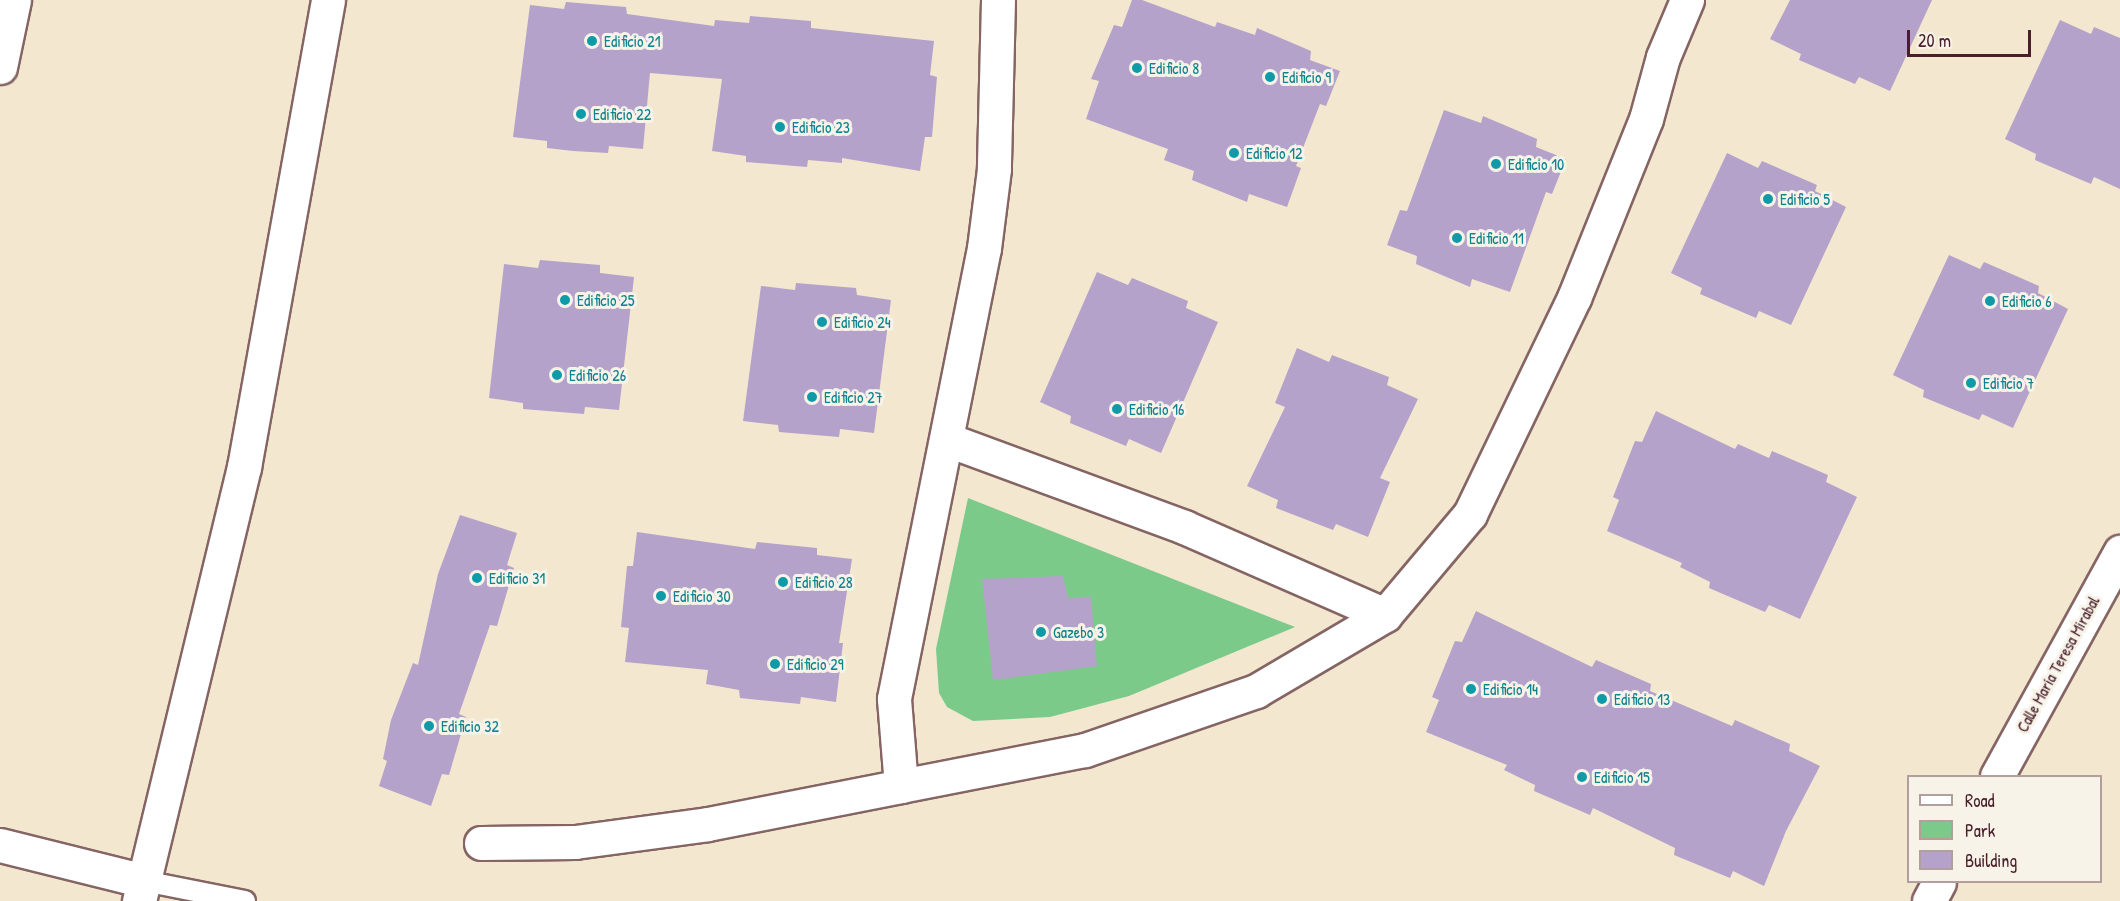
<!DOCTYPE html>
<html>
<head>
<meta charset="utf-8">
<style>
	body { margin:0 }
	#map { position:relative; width:2120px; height:901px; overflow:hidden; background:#f3e7cf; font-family:"Patrick Hand",sans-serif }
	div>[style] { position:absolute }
	.green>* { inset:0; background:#7cca8a }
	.building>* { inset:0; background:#b4a2ca }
	.roads { filter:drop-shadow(2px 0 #856564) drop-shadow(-2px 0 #856564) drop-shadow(0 2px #856564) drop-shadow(0 -2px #856564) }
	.lane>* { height:20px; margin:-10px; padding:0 10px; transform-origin:10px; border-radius:10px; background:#fff }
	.street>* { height:33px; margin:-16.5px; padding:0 16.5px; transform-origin:16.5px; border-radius:16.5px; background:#fff }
	.dots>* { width:16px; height:16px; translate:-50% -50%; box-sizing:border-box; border:3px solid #f7f3e8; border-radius:50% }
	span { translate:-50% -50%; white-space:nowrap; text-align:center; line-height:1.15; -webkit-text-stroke:6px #f7f3e8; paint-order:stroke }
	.culture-label { font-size:16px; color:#0d838f }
	.left { translate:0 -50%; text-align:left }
	.street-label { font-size:16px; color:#4a1f2b }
	.legend { position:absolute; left:1907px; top:775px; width:195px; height:108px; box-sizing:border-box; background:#f7f3e8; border:2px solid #b29e9c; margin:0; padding:8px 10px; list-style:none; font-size:18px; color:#4a1f2b }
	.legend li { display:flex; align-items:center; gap:12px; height:30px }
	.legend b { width:30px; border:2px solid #b29e9c }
	.scale { position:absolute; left:1907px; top:30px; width:124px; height:27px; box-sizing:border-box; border:3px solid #4a1f2b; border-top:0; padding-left:8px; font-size:18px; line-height:21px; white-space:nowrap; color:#4a1f2b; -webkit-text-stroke:4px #f7f3e8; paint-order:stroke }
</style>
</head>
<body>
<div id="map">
	<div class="green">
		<div style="clip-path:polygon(968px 498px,1295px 627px,1129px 696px,1050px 717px,973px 721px,947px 707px,939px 693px,936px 649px)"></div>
	</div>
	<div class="building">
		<div style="clip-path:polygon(1132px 0,1142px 0,1215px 27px,1217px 22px,1255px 35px,1257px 28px,1311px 51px,1310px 60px,1340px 71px,1326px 106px,1320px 104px,1296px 166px,1301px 168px,1287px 207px,1249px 194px,1247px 202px,1192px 180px,1194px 171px,1164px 160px,1168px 149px,1086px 119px,1099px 81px,1091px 79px,1114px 25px,1122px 27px)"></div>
		<div style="clip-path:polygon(1790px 0,1932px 0,1890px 91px,1859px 77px,1855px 84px,1799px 60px,1801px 54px,1770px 39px)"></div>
		<div style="clip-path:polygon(566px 2px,626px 7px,627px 14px,714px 26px,715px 20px,749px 23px,750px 16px,811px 21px,811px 28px,934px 41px,930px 75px,937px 77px,932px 137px,925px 137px,920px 171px,842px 158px,842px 163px,808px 160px,807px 167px,746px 162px,746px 156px,712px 151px,722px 79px,650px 73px,643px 149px,609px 146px,608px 153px,573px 151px,547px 148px,547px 141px,513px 137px,530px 5px,564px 9px)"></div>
		<div style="clip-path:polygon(2060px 20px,2091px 34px,2094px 27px,2120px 38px,2120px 189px,2094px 177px,2091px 184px,2035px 160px,2036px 154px,2005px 139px)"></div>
		<div style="clip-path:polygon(1444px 110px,1481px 123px,1483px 116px,1537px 139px,1536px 147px,1566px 159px,1552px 194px,1546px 192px,1510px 292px,1472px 279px,1470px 287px,1416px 264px,1417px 256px,1387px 245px,1400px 210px,1407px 211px)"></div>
		<div style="clip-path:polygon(1727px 153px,1758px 168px,1762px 161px,1817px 185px,1815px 191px,1846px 207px,1791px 325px,1759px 311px,1756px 318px,1700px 294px,1702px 288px,1671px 273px)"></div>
		<div style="clip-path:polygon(1949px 255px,1980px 269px,1984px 262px,2039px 286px,2038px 293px,2068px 309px,2013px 428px,1982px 414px,1979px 420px,1923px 397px,1924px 390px,1893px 375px)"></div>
		<div style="clip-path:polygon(540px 260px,600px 265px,600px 273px,634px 277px,619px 410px,585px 407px,584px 414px,523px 409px,523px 403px,489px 398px,504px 264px,538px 268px)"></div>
		<div style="clip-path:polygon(1097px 272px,1128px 285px,1132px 278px,1188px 301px,1186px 308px,1218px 322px,1161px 453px,1129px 439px,1126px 446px,1070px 423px,1071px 416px,1040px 402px)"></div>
		<div style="clip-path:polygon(796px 283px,856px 288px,857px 295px,891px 300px,874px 433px,840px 429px,839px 437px,779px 432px,778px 425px,743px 421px,761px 286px,795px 290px)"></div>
		<div style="clip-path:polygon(1297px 348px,1329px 362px,1332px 355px,1389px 377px,1387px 385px,1418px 399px,1380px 478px,1390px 482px,1368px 537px,1336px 524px,1333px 530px,1276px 508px,1278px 500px,1247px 486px,1285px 407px,1275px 403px)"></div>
		<div style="clip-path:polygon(1656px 411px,1735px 449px,1738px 444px,1769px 458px,1772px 451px,1828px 475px,1826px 482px,1857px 497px,1800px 619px,1769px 605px,1765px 612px,1709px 588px,1710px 582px,1680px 567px,1682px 563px,1607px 531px,1619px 500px,1613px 497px,1635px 441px,1642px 442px)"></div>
		<div style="clip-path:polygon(460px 515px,517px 533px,507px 565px,514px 568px,497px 626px,490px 625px,459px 714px,466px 717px,449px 775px,442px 774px,431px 806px,379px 786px,387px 761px,383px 759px,391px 720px,413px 663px,418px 665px,438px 574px)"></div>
		<div style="clip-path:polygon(637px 532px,755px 549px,757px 542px,817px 548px,817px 555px,852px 559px,839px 643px,843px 643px,836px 702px,801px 697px,800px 704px,740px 698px,739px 690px,706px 684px,708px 670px,625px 662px,629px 628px,621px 627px,627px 566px,633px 566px)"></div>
		<div style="clip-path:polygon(1063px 576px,1068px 598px,1091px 597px,1097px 666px,993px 680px,982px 579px)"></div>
		<div style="clip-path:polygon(1476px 611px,1592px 667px,1596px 660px,1651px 684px,1650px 691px,1732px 726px,1735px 720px,1790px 744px,1789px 751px,1820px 766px,1786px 831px,1764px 886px,1733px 871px,1730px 878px,1674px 855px,1675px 848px,1593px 808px,1590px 815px,1534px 791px,1535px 785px,1504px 770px,1507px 765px,1426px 732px,1439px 700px,1432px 697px,1455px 641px,1462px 642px)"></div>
	</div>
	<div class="roads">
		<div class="lane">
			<div style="left:144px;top:881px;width:103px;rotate:11.2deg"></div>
		</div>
		<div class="street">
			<div style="left:998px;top:0;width:169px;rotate:91.4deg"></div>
			<div style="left:994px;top:169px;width:80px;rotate:97.2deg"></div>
			<div style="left:984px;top:248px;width:460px;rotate:101.3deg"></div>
			<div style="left:894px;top:699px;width:87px;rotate:85.4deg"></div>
			<div style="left:901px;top:786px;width:187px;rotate:-11.1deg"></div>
			<div style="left:1085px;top:750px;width:181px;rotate:-19deg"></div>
			<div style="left:1256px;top:691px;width:150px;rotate:-30.5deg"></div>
			<div style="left:1385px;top:615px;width:132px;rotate:-49.9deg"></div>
			<div style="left:1470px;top:514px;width:240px;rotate:-64.3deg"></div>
			<div style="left:1574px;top:298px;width:193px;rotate:-68.1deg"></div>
			<div style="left:1646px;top:119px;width:64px;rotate:-74.7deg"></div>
			<div style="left:1663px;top:57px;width:62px;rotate:-67.2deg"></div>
			<div style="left:0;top:67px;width:68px;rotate:-78.2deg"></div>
			<div style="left:948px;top:440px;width:252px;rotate:20.2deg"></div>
			<div style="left:1184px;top:527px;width:219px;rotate:23.6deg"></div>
			<div style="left:1997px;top:776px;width:256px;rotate:-61.2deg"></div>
			<div style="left:481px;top:843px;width:94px;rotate:-0.6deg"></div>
			<div style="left:575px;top:842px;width:134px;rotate:-7.7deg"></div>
			<div style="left:708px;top:824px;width:197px;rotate:-11.1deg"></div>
			<div style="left:0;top:845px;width:148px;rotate:14deg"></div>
			<div style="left:139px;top:901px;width:447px;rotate:-76.4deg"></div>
			<div style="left:244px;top:467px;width:474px;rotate:-79.8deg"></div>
			<div style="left:1929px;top:901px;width:21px;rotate:-62deg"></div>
		</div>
	</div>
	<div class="dots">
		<div style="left:592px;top:41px;background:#0f9aa8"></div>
		<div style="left:1137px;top:68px;background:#0f9aa8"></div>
		<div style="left:1270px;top:77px;background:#0f9aa8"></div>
		<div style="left:581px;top:114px;background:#0f9aa8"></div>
		<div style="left:780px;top:127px;background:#0f9aa8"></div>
		<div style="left:1234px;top:153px;background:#0f9aa8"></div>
		<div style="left:1496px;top:164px;background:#0f9aa8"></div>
		<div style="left:1768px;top:199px;background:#0f9aa8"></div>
		<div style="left:1457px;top:238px;background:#0f9aa8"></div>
		<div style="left:565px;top:300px;background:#0f9aa8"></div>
		<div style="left:1990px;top:301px;background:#0f9aa8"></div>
		<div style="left:822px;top:322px;background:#0f9aa8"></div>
		<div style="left:557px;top:375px;background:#0f9aa8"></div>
		<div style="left:1971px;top:383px;background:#0f9aa8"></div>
		<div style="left:812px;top:397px;background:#0f9aa8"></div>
		<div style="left:1117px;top:409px;background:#0f9aa8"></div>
		<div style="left:477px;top:578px;background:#0f9aa8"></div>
		<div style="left:783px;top:582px;background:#0f9aa8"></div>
		<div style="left:661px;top:596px;background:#0f9aa8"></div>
		<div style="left:1041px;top:632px;background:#0f9aa8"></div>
		<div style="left:775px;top:664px;background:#0f9aa8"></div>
		<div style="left:1471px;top:689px;background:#0f9aa8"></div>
		<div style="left:1602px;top:699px;background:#0f9aa8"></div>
		<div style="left:429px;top:726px;background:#0f9aa8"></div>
		<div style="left:1582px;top:777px;background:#0f9aa8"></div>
	</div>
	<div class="culture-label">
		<span class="left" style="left:604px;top:41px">Edificio 21</span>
		<span class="left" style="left:1149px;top:68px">Edificio 8</span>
		<span class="left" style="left:1282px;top:77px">Edificio 9</span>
		<span class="left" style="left:593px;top:114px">Edificio 22</span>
		<span class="left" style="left:792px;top:127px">Edificio 23</span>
		<span class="left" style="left:1246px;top:153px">Edificio 12</span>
		<span class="left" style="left:1508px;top:164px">Edificio 10</span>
		<span class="left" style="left:1780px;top:199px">Edificio 5</span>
		<span class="left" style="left:1469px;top:238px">Edificio 11</span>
		<span class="left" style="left:577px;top:300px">Edificio 25</span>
		<span class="left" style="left:2002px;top:301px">Edificio 6</span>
		<span class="left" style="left:834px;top:322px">Edificio 24</span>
		<span class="left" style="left:569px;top:375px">Edificio 26</span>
		<span class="left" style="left:1983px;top:383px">Edificio 7</span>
		<span class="left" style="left:824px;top:397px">Edificio 27</span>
		<span class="left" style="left:1129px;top:409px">Edificio 16</span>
		<span class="left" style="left:489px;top:578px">Edificio 31</span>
		<span class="left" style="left:795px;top:582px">Edificio 28</span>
		<span class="left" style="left:673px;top:596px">Edificio 30</span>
		<span class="left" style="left:1053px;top:632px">Gazebo 3</span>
		<span class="left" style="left:787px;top:664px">Edificio 29</span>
		<span class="left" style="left:1483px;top:689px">Edificio 14</span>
		<span class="left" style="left:1614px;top:699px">Edificio 13</span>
		<span class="left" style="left:441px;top:726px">Edificio 32</span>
		<span class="left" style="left:1594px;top:777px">Edificio 15</span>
	</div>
	<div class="street-label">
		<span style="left:2058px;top:664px;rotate:-61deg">Calle María Teresa Mirabal</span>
	</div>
	<ul class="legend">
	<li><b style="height:8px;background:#fff"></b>Road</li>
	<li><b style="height:16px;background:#7cca8a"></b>Park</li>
	<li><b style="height:16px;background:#b4a2ca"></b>Building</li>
	</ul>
	<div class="scale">20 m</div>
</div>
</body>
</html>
